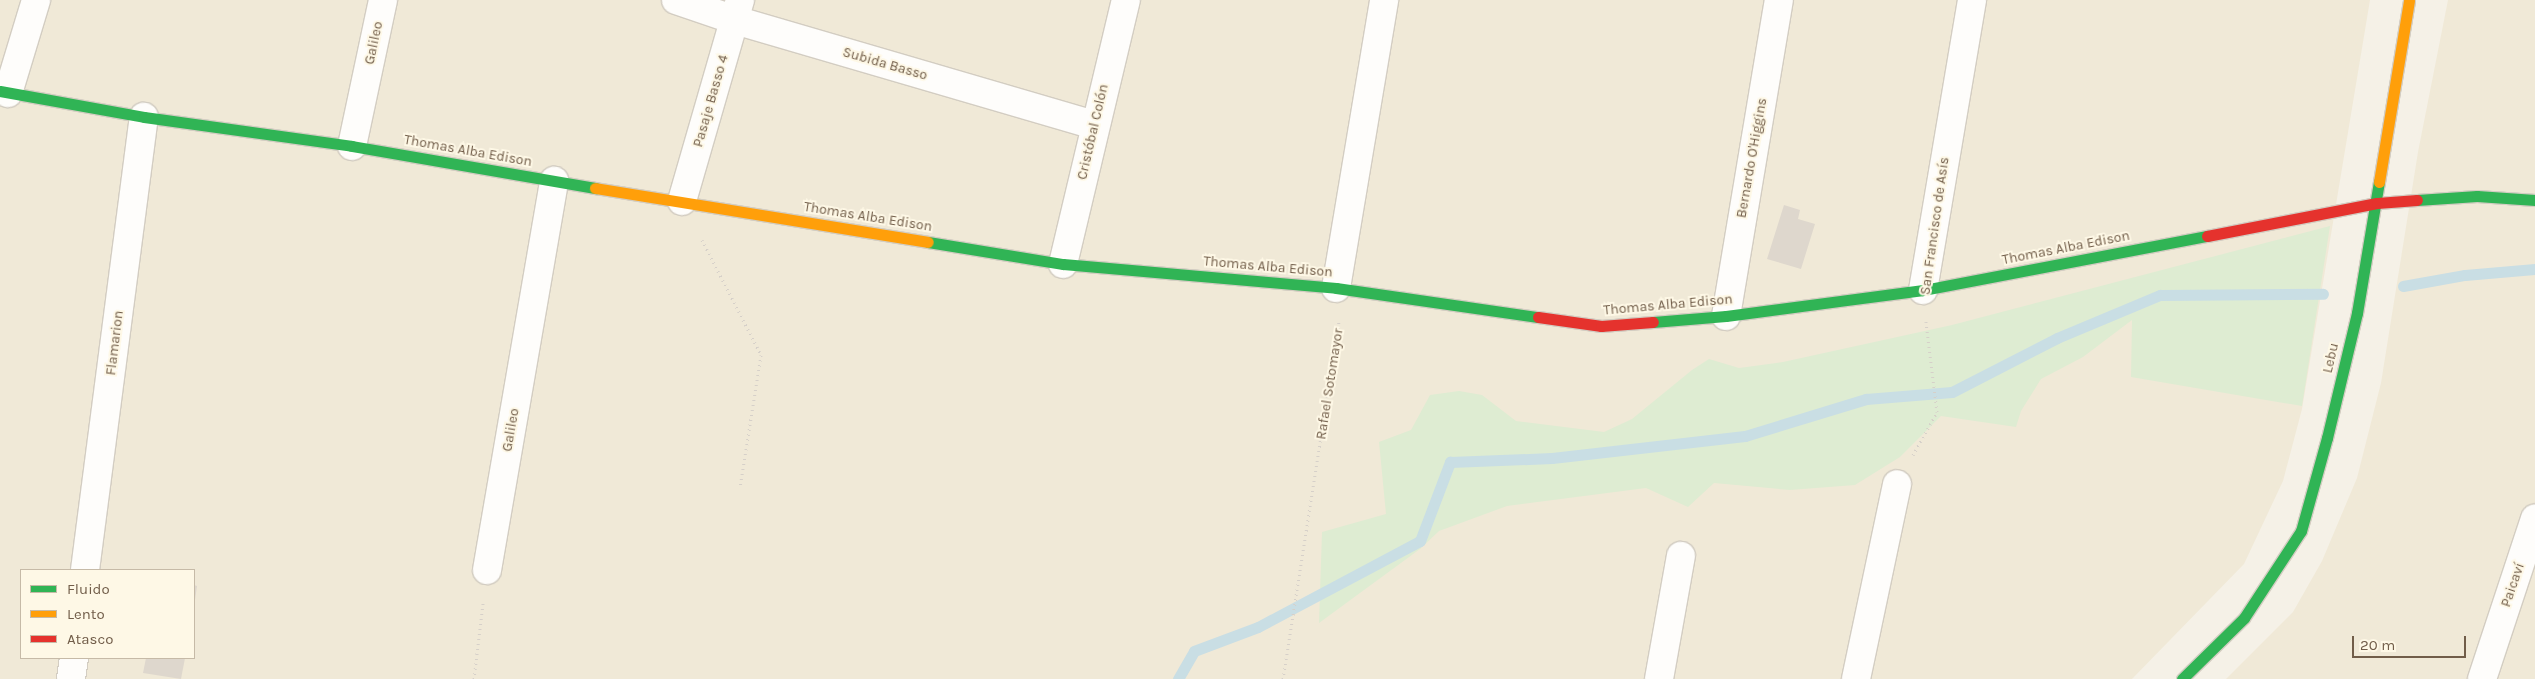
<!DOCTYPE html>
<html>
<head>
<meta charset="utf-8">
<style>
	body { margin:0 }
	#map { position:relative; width:2535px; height:679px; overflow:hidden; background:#f5f1e7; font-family:Karla,sans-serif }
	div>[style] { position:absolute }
	.residential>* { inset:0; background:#f0e9d7 }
	.green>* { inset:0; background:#deecd2 }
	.stream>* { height:11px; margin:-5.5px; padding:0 5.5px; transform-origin:5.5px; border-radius:5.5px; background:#c9dee4 }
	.building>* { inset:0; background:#ded7cd }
	.path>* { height:3px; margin-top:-1.5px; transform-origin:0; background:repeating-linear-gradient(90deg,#d6d0c9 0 1px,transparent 0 5px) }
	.roads { filter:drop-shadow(1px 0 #d3cdc2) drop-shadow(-1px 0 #d3cdc2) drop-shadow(0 1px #d3cdc2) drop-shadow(0 -1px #d3cdc2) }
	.street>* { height:28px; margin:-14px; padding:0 14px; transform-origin:14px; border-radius:14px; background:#fefdfb }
	.fast>* { height:11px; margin:-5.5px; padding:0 5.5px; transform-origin:5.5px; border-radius:5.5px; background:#30b455 }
	.slow>* { height:11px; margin:-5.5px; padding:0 5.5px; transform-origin:5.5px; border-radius:5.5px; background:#ff9f0a }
	.jam>* { height:11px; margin:-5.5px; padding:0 5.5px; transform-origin:5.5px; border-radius:5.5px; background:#e5322d }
	span { translate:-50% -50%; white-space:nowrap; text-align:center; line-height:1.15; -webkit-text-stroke:4px #fef8e6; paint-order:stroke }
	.street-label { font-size:14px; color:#715d49 }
	.legend { position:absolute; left:20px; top:569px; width:175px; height:90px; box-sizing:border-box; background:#fef8e6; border:1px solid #c6baa7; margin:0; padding:6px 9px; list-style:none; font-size:15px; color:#715d49 }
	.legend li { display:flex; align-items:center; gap:10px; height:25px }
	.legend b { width:25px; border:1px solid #c6baa7 }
	.scale { position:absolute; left:2352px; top:636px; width:114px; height:22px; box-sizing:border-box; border:2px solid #715d49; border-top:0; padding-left:6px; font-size:15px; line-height:18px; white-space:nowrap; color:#715d49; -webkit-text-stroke:4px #fef8e6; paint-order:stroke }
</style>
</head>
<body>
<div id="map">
	<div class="residential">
		<div style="clip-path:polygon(evenodd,0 0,2370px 0,2302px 409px,2283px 481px,2244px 564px,2132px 679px,0 679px,0 0,21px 570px,194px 570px,194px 658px,21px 658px,21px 570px)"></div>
		<div style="clip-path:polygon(2448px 0,2535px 0,2535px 679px,2226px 679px,2293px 612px,2322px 561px,2357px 478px,2381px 383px,2418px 152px)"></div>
	</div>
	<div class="green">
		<div style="clip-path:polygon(2330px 226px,2302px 406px,2131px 377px,2132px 320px,2083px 357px,2041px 379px,2021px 411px,2016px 427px,1941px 416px,1900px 457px,1855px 485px,1790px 490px,1714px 483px,1688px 507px,1646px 488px,1507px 506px,1439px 531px,1420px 549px,1319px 623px,1322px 532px,1386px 514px,1379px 442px,1411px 430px,1430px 395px,1459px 391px,1482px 395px,1516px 421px,1604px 432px,1632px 419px,1692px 370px,1709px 359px,1739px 368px,1783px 362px,1952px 325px)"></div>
	</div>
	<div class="stream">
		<div style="left:2403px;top:286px;width:63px;rotate:-10.1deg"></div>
		<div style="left:2465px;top:275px;width:70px;rotate:-4.9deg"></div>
		<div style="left:1178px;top:679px;width:32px;rotate:-60deg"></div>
		<div style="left:1194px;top:651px;width:68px;rotate:-20.6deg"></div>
		<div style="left:1258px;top:627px;width:183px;rotate:-28deg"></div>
		<div style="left:1420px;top:541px;width:85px;rotate:-69.2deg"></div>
		<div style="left:1450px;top:462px;width:102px;rotate:-2.2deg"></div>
		<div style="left:1552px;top:458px;width:194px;rotate:-6.5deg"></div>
		<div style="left:1745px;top:436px;width:127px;rotate:-17deg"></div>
		<div style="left:1866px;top:399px;width:86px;rotate:-4.7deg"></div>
		<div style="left:1952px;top:392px;width:118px;rotate:-27.2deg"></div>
		<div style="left:2057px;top:338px;width:112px;rotate:-22.7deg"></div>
		<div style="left:2160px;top:295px;width:163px;rotate:-0.4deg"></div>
	</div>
	<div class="building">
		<div style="clip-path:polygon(1784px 205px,1800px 210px,1798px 219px,1815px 224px,1801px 269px,1767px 259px)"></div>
		<div style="clip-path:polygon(194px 585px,197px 586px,195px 600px,194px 600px)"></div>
		<div style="clip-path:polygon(146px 658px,185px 658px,181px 679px,143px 673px)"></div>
	</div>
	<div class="path">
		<div style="left:702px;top:240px;width:129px;rotate:62.8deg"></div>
		<div style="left:761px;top:355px;width:135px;rotate:99deg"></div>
		<div style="left:1913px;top:455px;width:49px;rotate:-60.8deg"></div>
		<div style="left:1937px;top:412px;width:91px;rotate:-97deg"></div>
		<div style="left:474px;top:679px;width:77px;rotate:-83.2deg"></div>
		<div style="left:1283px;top:679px;width:361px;rotate:-81.1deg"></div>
	</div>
	<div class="roads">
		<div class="street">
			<div style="left:676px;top:0;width:62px;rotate:18.7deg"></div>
			<div style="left:735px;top:20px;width:374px;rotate:16.3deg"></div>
			<div style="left:8px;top:93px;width:97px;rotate:-73.2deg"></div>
			<div style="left:352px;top:146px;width:149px;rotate:-78deg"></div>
			<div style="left:682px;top:201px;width:209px;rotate:-73.9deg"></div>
			<div style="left:1063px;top:264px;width:271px;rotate:-76.6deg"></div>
			<div style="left:1336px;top:288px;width:292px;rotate:-80.5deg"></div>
			<div style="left:1923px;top:290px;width:294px;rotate:-80.4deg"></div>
			<div style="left:1726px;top:316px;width:320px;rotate:-80.5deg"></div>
			<div style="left:85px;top:570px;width:457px;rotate:-82.6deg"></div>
			<div style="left:487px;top:570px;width:395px;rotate:-80.2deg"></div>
			<div style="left:71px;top:679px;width:21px;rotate:-82deg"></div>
			<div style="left:1659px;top:679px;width:125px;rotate:-79.9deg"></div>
			<div style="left:1856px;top:679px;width:199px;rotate:-78.1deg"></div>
			<div style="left:2482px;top:679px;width:169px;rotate:-71.7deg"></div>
		</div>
		<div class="fast">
			<div style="left:0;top:91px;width:146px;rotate:10.2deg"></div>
			<div style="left:144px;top:117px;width:210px;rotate:7.9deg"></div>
			<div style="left:352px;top:146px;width:247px;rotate:9.8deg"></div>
			<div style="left:2417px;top:200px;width:60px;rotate:-3.8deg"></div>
			<div style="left:2477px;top:196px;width:58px;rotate:3.9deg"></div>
			<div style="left:928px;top:242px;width:137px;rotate:9.3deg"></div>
			<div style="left:1063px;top:264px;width:274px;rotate:5deg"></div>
			<div style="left:1336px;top:288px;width:204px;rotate:8.2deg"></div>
			<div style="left:1653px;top:322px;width:73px;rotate:-4.7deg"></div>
			<div style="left:1726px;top:316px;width:199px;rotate:-7.5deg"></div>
			<div style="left:1923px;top:290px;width:289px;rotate:-10.8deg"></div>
			<div style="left:2182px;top:679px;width:87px;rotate:-44.5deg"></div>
			<div style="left:2244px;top:618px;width:104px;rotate:-56.8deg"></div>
			<div style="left:2301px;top:531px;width:97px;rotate:-74.4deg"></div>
			<div style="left:2327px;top:438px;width:129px;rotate:-76.5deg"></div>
			<div style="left:2357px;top:313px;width:133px;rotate:-80.5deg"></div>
		</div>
		<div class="slow">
			<div style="left:2379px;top:182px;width:184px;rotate:-80.6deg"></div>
			<div style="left:595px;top:188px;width:337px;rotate:9.2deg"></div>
		</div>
		<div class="jam">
			<div style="left:2207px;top:236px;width:173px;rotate:-11deg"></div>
			<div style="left:2377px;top:203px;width:40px;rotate:-4.3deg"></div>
			<div style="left:1538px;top:317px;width:64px;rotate:8.1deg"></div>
			<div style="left:1601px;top:326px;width:52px;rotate:-4.4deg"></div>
		</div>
	</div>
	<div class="street-label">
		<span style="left:374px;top:43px;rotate:-78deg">Galileo</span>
		<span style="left:885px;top:64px;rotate:16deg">Subida Basso</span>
		<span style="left:711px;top:101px;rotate:-74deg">Pasaje Basso 4</span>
		<span style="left:1093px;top:132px;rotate:-77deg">Cristóbal Colón</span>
		<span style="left:468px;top:151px;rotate:10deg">Thomas Alba Edison</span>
		<span style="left:1752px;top:158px;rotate:-80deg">Bernardo O'Higgins</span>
		<span style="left:868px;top:217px;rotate:9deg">Thomas Alba Edison</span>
		<span style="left:1935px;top:226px;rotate:-82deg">San Francisco de Asís</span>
		<span style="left:2066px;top:248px;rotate:-11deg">Thomas Alba Edison</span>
		<span style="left:1268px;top:267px;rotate:5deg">Thomas Alba Edison</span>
		<span style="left:1668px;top:305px;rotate:-5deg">Thomas Alba Edison</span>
		<span style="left:115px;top:343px;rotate:-83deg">Flamarion</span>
		<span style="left:2331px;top:358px;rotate:-77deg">Lebu</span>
		<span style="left:1330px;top:384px;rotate:-81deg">Rafael Sotomayor</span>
		<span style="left:511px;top:430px;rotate:-80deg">Galileo</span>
		<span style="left:2513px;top:585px;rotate:-71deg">Paicaví</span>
	</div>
	<ul class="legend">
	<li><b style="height:6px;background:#30b455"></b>Fluido</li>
	<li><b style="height:6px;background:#ff9f0a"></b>Lento</li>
	<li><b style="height:6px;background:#e5322d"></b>Atasco</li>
	</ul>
	<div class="scale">20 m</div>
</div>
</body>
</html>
